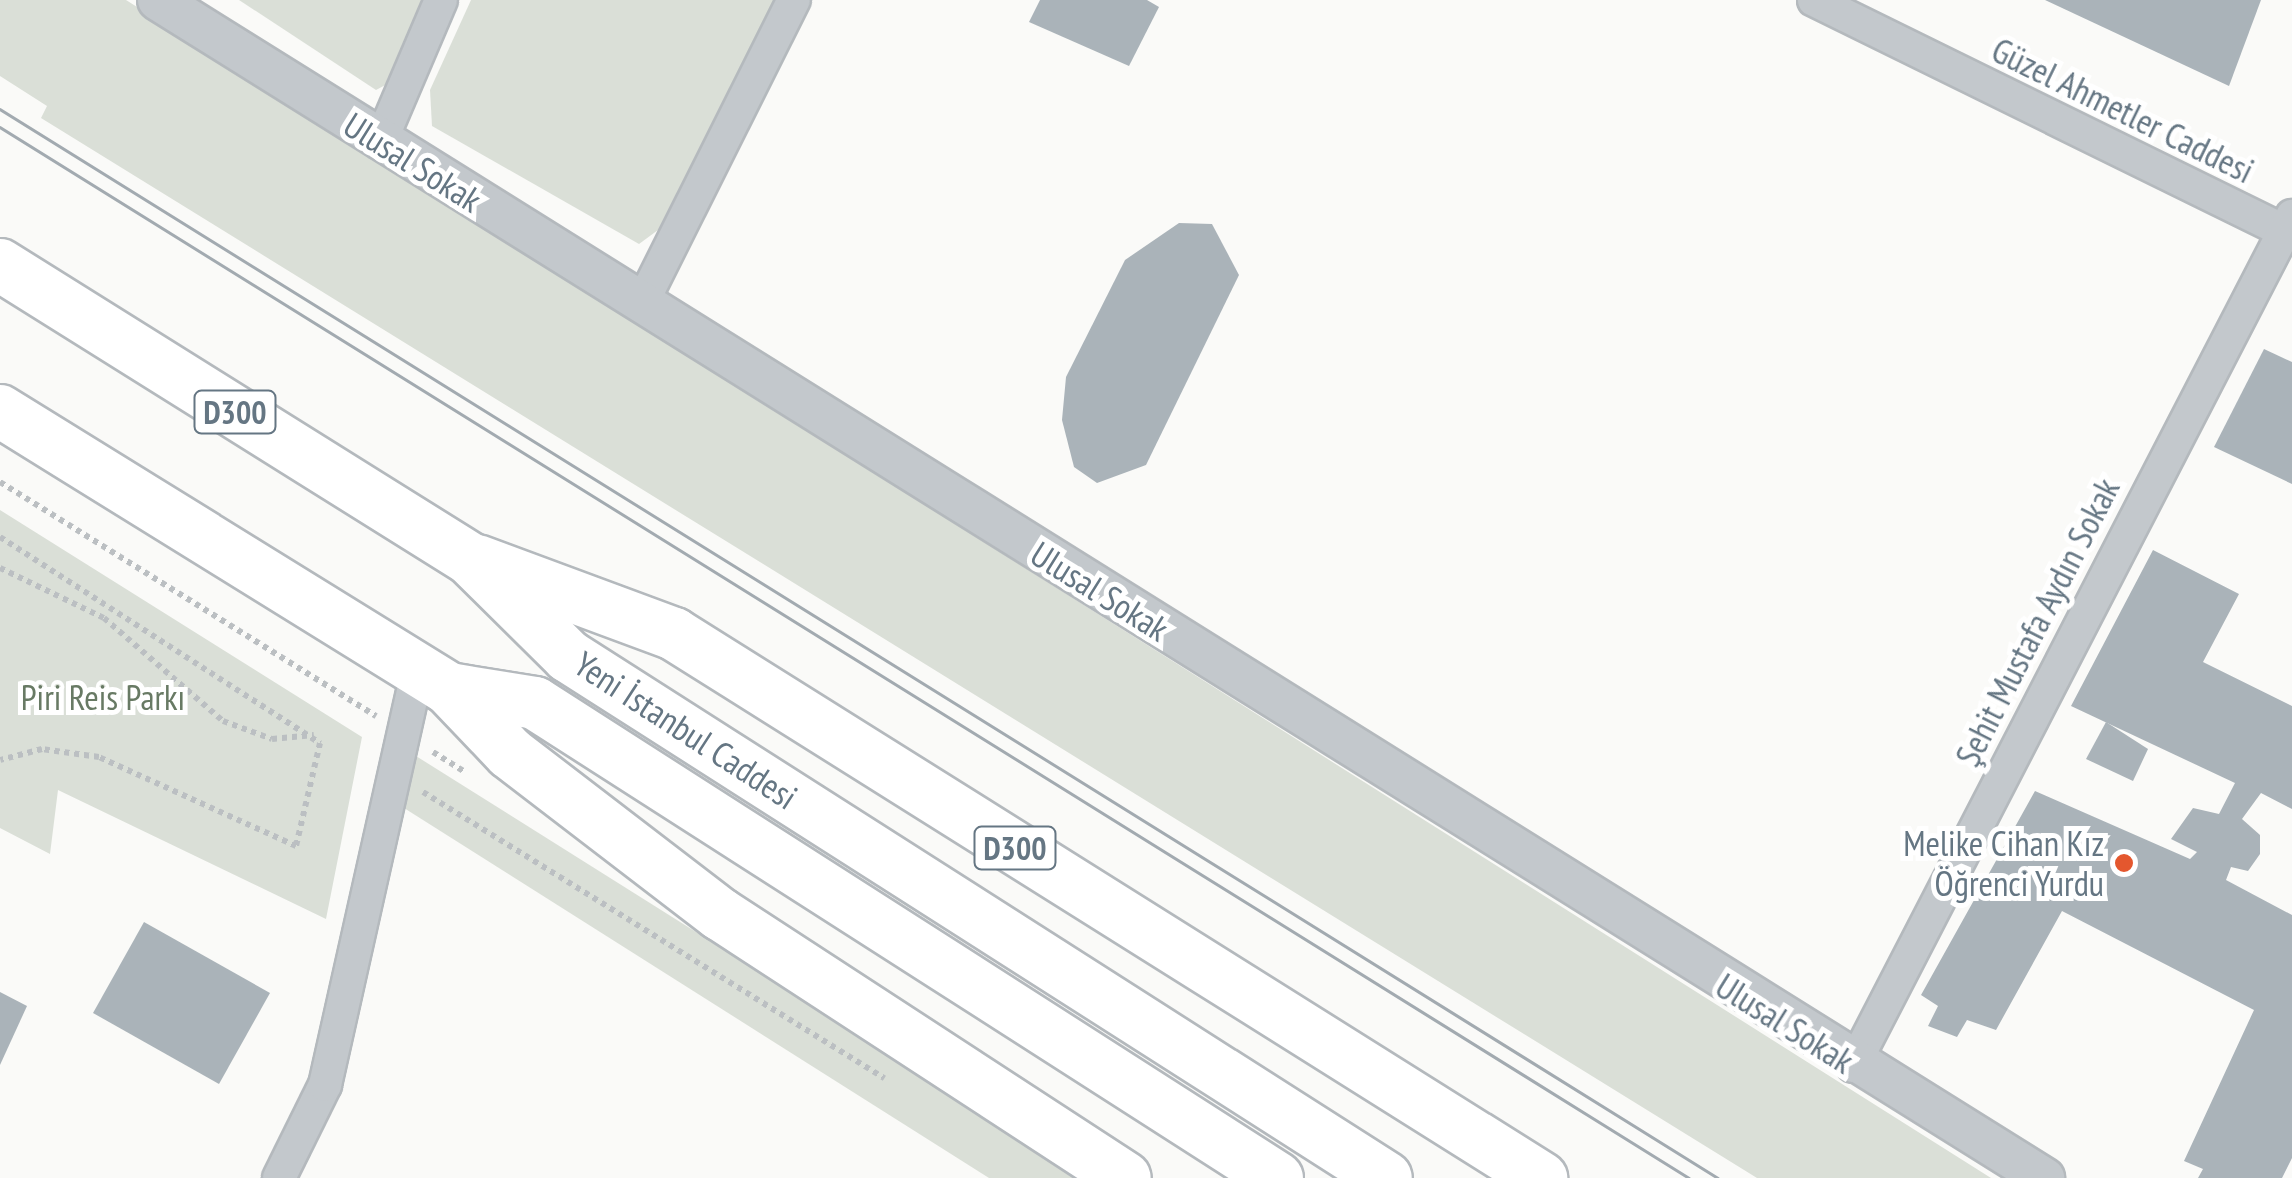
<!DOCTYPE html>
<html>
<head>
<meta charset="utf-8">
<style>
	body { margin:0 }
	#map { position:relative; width:2292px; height:1178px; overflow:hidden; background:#fafaf8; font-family:"PT Sans Narrow",sans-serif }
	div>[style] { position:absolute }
	.green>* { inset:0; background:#dadfd7 }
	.building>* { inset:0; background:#aab3b9 }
	.path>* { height:6px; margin-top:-3px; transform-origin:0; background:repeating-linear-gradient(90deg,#bbbfc2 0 5px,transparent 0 10px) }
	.roads { filter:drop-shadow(2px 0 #b4b9bd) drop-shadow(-2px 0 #b4b9bd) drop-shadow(0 2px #b4b9bd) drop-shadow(0 -2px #b4b9bd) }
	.minor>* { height:32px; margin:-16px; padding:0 16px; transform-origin:16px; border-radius:16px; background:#c3c8cc }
	.tertiary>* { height:40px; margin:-20px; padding:0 20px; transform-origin:20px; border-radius:20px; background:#c3c8cc }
	.trunk>* { height:52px; margin:-26px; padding:0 26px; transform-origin:26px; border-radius:26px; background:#fff }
	.tram>* { height:2.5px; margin:-1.25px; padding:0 1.25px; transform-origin:1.25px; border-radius:1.25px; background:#a2aab0 }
	.dots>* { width:28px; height:28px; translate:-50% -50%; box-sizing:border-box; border:5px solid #fff; border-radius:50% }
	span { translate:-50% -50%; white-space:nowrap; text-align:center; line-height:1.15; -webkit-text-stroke:10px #fff; paint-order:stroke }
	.shield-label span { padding:2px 8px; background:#fff; border:2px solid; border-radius:8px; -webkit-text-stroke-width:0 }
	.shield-label { font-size:32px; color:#657683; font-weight:700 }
	.street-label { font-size:35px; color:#657683 }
	.park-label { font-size:35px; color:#687a64 }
	.poi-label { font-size:35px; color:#657683 }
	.right { translate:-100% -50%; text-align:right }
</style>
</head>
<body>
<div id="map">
	<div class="green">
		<div style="clip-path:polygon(0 0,126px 0,1991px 1178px,1757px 1178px,41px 118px,47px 106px,0 76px)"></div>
		<div style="clip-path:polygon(239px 0,441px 0,406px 74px,376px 90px)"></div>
		<div style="clip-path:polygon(471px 0,782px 0,673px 219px,639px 244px,432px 126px,430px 90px)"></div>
		<div style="clip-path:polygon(0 510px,362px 737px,326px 919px,58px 790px,50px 854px,0 828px)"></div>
		<div style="clip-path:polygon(416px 756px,1008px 1128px,1082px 1178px,989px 1178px,404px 808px)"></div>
	</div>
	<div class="building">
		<div style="clip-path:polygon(1040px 0,1147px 0,1159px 7px,1129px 66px,1029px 22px)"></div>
		<div style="clip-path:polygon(2045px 0,2261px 0,2229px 86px)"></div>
		<div style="clip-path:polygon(1179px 223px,1212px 224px,1239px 275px,1146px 465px,1097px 483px,1074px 467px,1062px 420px,1066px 377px,1125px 260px)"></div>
		<div style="clip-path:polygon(2264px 349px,2292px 362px,2292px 484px,2214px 447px)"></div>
		<div style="clip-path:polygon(2153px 550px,2239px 594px,2203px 662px,2292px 706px,2292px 809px,2261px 793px,2242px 819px,2260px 835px,2260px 854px,2248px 871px,2231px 867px,2226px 880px,2292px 915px,2292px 1158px,2282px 1178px,2198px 1178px,2203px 1169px,2184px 1161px,2254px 1010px,2062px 911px,1996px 1030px,1967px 1020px,1957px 1037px,1928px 1026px,1938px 1006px,1921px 995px,2035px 791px,2190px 859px,2197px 852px,2171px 839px,2193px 808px,2219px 814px,2235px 783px,2071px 706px)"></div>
		<div style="clip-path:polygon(2106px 722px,2148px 749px,2133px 781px,2086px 759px)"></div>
		<div style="clip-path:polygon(144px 922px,270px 993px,219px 1084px,93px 1013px)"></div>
		<div style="clip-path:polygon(0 992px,27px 1006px,0 1065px)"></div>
	</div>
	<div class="path">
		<div style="left:0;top:482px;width:443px;rotate:31.9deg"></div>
		<div style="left:0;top:537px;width:381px;rotate:32.8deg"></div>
		<div style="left:320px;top:743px;width:106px;rotate:103.1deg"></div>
		<div style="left:296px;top:846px;width:216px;rotate:-155.7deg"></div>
		<div style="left:99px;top:757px;width:58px;rotate:-172deg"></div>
		<div style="left:42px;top:749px;width:43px;rotate:165.3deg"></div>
		<div style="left:0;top:568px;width:115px;rotate:25.7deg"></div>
		<div style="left:104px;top:618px;width:157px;rotate:40.9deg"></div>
		<div style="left:223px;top:721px;width:52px;rotate:20.2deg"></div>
		<div style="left:272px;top:739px;width:42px;rotate:-5.4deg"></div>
		<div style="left:433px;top:752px;width:38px;rotate:32deg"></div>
		<div style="left:423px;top:792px;width:543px;rotate:31.82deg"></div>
	</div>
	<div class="roads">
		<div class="minor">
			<div style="left:1814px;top:0;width:533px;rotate:26.18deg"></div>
			<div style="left:380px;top:143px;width:155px;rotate:-66.9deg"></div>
			<div style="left:642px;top:303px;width:339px;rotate:-63.4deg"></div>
			<div style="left:1853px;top:1066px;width:957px;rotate:-62.68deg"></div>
			<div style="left:279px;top:1178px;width:104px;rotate:-63.7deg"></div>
			<div style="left:325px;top:1085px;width:425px;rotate:-77.4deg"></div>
		</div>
		<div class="tertiary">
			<div style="left:158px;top:0;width:2224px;rotate:31.99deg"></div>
		</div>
		<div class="trunk">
			<div style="left:0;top:265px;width:554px;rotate:32.03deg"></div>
			<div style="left:470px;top:559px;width:138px;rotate:44.7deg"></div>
			<div style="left:568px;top:656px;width:970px;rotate:32.54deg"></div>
			<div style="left:0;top:411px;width:528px;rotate:31.76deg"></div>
			<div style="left:449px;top:689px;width:87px;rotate:9.2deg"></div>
			<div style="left:535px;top:703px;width:881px;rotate:32.63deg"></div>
			<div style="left:477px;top:561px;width:210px;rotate:20.3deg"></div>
			<div style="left:674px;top:634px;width:1024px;rotate:32.11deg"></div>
			<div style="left:449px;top:689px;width:88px;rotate:46.4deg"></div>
			<div style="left:510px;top:753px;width:265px;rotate:37.5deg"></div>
			<div style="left:720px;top:914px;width:483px;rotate:33.1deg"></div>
		</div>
	</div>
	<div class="tram">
		<div style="left:0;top:109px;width:2023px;rotate:31.89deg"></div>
		<div style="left:0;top:127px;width:1989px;rotate:31.89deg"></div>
	</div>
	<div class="dots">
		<div style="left:2124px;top:863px;background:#e4572e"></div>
	</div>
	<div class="shield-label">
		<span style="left:235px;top:412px">D300</span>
		<span style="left:1015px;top:848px">D300</span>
	</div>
	<div class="street-label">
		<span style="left:2123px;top:110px;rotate:26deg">Güzel Ahmetler Caddesi</span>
		<span style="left:413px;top:162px;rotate:32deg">Ulusal Sokak</span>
		<span style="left:1100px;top:591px;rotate:32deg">Ulusal Sokak</span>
		<span style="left:2037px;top:622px;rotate:-63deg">Şehit Mustafa Aydın Sokak</span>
		<span style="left:686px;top:730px;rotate:33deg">Yeni İstanbul Caddesi</span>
		<span style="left:1785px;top:1023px;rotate:32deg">Ulusal Sokak</span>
	</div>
	<div class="park-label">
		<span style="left:103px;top:697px">Piri Reis Parkı</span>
	</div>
	<div class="poi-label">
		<span class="right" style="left:2104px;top:863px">Melike Cihan Kız<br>Öğrenci Yurdu</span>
	</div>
</div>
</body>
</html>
